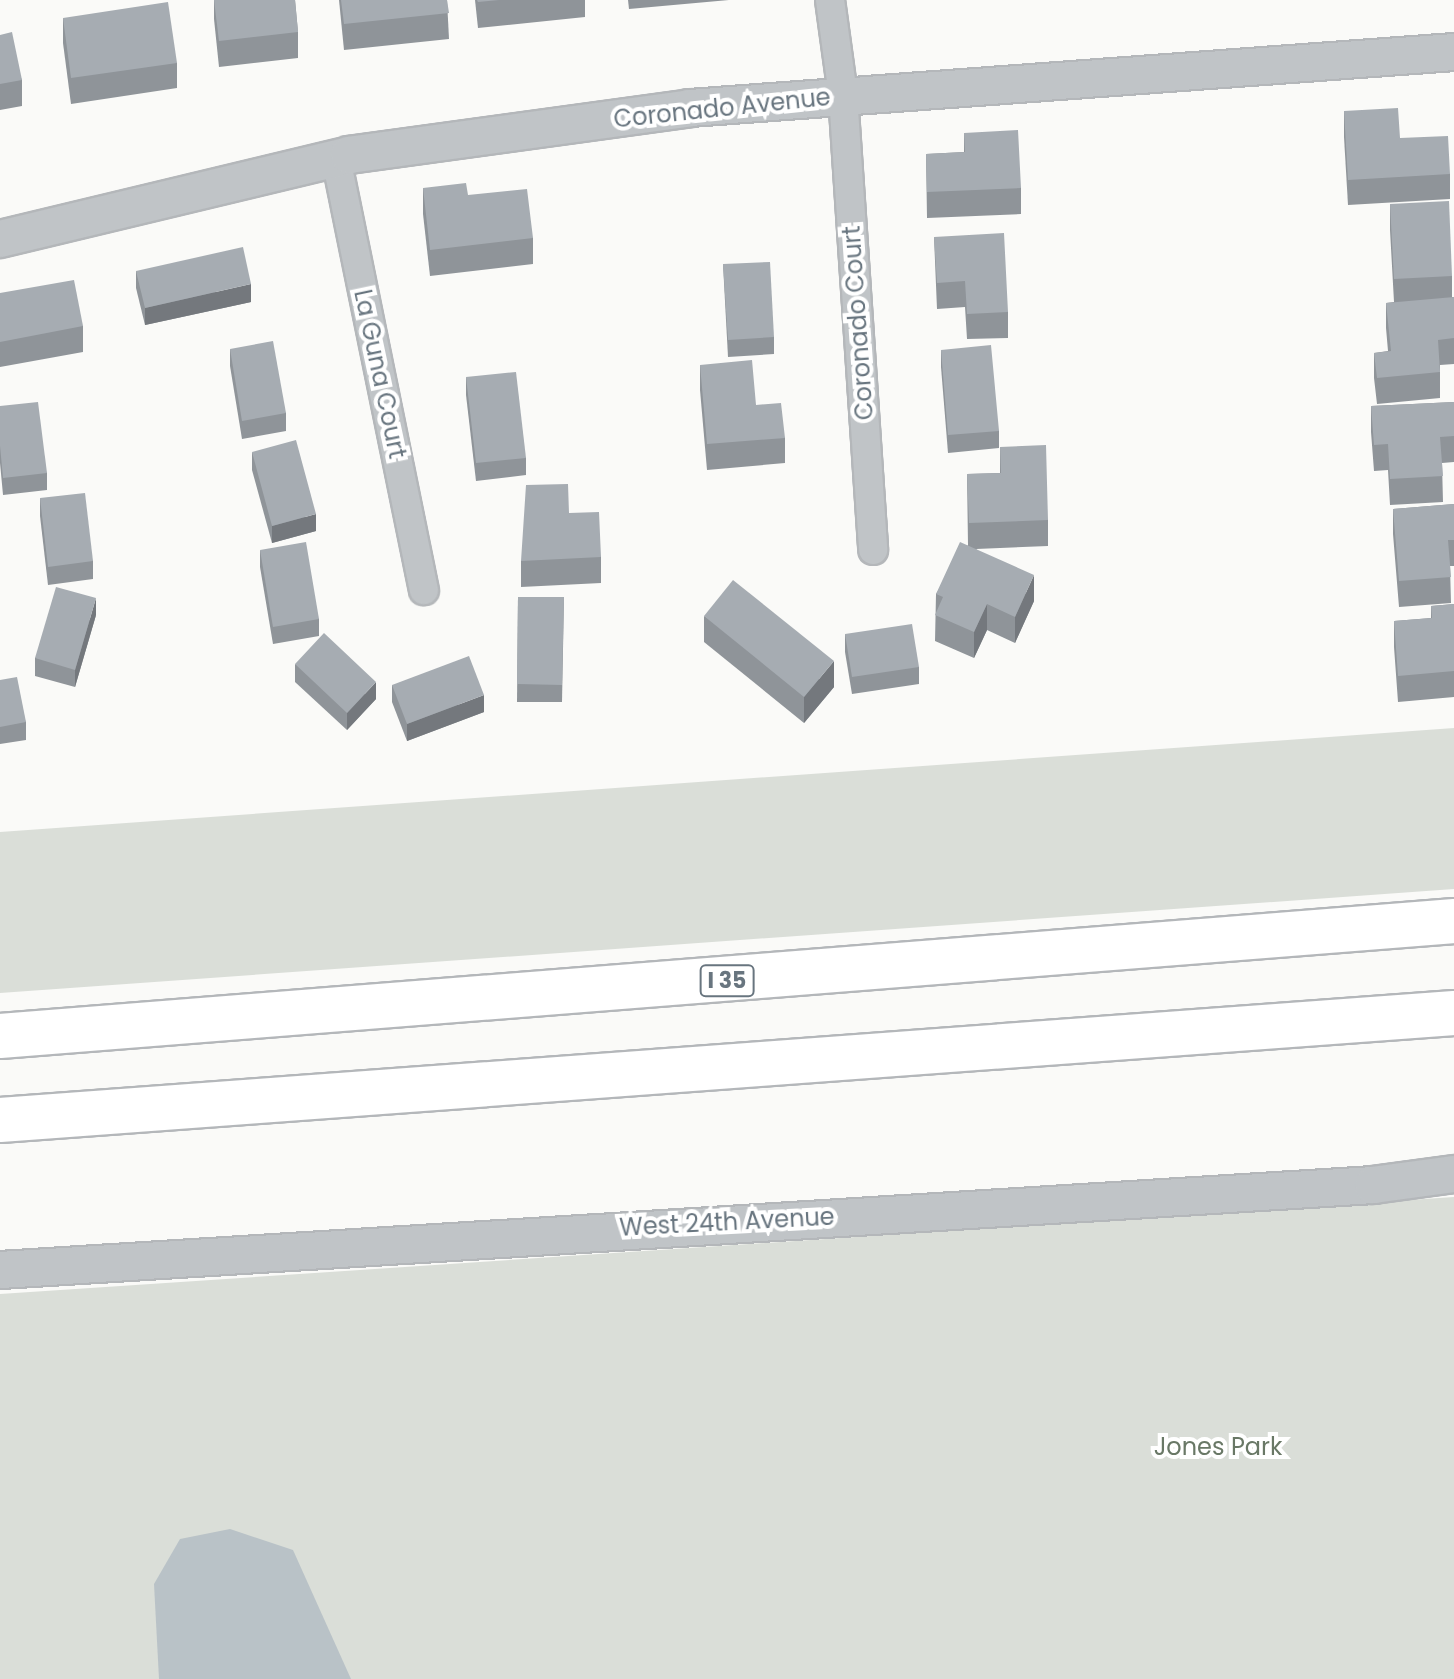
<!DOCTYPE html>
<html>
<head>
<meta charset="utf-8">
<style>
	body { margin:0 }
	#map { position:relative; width:1454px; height:1679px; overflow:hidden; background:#fafaf8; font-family:Poppins,sans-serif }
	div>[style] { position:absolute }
	.green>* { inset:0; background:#daded8 }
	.water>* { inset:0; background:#b9c2c7 }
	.roads { filter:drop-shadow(2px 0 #b4b7ba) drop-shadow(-2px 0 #b4b7ba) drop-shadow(0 2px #b4b7ba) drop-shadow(0 -2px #b4b7ba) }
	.minor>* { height:28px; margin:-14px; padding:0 14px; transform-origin:14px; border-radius:14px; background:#c0c4c7 }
	.tertiary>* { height:36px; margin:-18px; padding:0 18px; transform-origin:18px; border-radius:18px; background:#c0c4c7 }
	.motorway>* { height:44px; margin:-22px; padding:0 22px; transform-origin:22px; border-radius:22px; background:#fff }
	.wall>* { inset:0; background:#8f9499 }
	.shaded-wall>* { inset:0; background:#74787d }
	.building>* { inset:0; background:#a6acb2 }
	span { translate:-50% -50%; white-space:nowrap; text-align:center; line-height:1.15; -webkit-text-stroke:8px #fff; paint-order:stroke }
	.shield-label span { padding:2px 6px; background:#fff; border:2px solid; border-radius:6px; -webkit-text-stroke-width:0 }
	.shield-label { font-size:22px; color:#68757f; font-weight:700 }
	.street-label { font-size:24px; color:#68757f }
	.park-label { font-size:24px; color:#697866 }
</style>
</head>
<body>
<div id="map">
	<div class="green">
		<div style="clip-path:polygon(1454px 728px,1454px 889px,0 993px,0 832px)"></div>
		<div style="clip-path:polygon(1454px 1197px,1454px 1679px,0 1679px,0 1294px)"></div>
	</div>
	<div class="water">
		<div style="clip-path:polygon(230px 1529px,293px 1550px,351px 1679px,159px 1679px,154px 1584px,180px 1539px)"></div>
	</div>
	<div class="roads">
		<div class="minor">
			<div style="left:830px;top:0;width:96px;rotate:82.2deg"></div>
			<div style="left:843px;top:95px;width:456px;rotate:86.2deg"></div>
			<div style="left:336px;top:158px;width:441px;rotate:78.5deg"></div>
		</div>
		<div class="tertiary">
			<div style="left:0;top:239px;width:359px;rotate:-13.5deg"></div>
			<div style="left:349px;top:155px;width:344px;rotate:-7.8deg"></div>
			<div style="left:690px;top:108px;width:766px;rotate:-4.19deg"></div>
			<div style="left:0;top:1270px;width:1376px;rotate:-3.54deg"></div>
			<div style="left:1373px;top:1185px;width:82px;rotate:-7.7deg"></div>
		</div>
		<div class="motorway">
			<div style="left:0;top:1036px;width:1459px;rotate:-4.52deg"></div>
			<div style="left:0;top:1120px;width:1458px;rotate:-4.21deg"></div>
		</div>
	</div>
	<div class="wall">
		<div style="clip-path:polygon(214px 0,295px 0,298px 32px,298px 58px,219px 67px,214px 19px)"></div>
		<div style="clip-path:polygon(339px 0,447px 0,449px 39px,344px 50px)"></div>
		<div style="clip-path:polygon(475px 0,585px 0,585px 17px,478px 28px)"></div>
		<div style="clip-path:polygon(628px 0,729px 0,629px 9px)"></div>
		<div style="clip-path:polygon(63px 18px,177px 63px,177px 88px,71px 104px,63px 43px)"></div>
		<div style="clip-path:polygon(0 35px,22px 80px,22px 106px,0 110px)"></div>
		<div style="clip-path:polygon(1344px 111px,1400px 138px,1450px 174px,1450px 199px,1348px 205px,1344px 137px)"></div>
		<div style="clip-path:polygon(964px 133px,1021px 188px,1021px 214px,927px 218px,926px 154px,964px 152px)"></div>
		<div style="clip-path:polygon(423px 188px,468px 195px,533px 238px,533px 264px,430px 276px,423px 214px)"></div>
		<div style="clip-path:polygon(1390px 204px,1452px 276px,1452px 297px,1454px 297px,1454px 364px,1440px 365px,1440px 398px,1377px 404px,1374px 378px,1374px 353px,1388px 351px,1386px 328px,1386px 303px,1394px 302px,1390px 230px)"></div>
		<div style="clip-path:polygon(934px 237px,1008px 312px,1008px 338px,967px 339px,965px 307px,937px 309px)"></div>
		<div style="clip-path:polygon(723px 264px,774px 337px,774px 354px,728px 357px)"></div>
		<div style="clip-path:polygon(136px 271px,251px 302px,145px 325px,136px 288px)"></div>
		<div style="clip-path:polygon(0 293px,83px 326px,83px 352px,0 367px)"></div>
		<div style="clip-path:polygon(230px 349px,286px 413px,286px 431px,242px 439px,230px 366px)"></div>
		<div style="clip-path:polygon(941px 350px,999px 431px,999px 448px,948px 453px,941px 367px)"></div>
		<div style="clip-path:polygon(700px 365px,756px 405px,785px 438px,785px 463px,707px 470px,700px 390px)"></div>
		<div style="clip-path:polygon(466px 377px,526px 458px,526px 475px,476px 481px,466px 395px)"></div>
		<div style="clip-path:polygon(1454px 402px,1454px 462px,1442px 463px,1443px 502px,1390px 505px,1388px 470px,1374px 471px,1371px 432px,1371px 406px)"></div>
		<div style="clip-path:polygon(0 406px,47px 473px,47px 490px,3px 495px,0 463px)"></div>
		<div style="clip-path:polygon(1000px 447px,1048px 520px,1048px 546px,976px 549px,1034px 601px,1015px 643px,987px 630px,974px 658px,935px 641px,936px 594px,968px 545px,967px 474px,1000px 473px)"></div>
		<div style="clip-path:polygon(252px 452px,316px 531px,272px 543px,252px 470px)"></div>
		<div style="clip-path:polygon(40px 498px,93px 561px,93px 579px,48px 585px,40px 516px)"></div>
		<div style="clip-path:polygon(1454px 504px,1454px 566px,1450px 566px,1451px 603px,1399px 607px,1393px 534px,1393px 509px)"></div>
		<div style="clip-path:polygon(569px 513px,601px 557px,601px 583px,521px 587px,521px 561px)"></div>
		<div style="clip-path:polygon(260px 550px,319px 619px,319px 636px,273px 644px,260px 567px)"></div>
		<div style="clip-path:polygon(518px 597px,564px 597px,562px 702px,517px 702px)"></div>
		<div style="clip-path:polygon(1454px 604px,1454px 697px,1398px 702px,1394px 647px,1394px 621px,1431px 618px,1431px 606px)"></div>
		<div style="clip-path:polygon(96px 615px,75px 687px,35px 676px,35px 658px)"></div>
		<div style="clip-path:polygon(704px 616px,834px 687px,804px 723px,704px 642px)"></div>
		<div style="clip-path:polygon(845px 634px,919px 667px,919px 684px,852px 694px,845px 652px)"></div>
		<div style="clip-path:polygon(295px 664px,376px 699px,347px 730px,295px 682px)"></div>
		<div style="clip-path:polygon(0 680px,26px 722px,26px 740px,0 744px)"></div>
		<div style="clip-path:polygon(392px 685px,484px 712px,407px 741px,392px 702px)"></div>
	</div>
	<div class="shaded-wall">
		<div style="clip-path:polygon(251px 284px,251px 302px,145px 325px,145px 308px)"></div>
		<div style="clip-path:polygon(316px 514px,316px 531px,272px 543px,272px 526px)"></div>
		<div style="clip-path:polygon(1034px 575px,1034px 601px,1015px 643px,1015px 617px)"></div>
		<div style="clip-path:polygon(96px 598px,96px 615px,75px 687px,75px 670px)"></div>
		<div style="clip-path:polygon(987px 604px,987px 630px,974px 658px,974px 632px)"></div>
		<div style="clip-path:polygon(834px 661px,834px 687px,804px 723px,804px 697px)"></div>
		<div style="clip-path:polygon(376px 682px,376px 699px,347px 730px,347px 713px)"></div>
		<div style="clip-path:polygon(484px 695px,484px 712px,407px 741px,407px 724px)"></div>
	</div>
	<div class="building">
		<div style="clip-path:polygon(214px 0,295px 0,298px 32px,219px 41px)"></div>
		<div style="clip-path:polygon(341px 0,447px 0,449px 13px,344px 24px)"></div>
		<div style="clip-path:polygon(477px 0,499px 0,478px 2px)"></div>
		<div style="clip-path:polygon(168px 2px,177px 63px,71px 78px,63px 18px)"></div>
		<div style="clip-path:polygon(12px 32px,22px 80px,0 84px,0 35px)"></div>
		<div style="clip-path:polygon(1398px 108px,1400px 138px,1448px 136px,1450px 174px,1348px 180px,1344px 111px)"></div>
		<div style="clip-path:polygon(1018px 130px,1021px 188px,927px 192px,926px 154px,965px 152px,964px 133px)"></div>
		<div style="clip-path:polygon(466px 183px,468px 195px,527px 189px,533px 238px,430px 250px,423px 188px)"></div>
		<div style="clip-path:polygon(1449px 201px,1452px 276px,1394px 279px,1390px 204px)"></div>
		<div style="clip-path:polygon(1004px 233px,1008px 312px,967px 314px,965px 281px,937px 283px,934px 237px)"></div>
		<div style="clip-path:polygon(243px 247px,251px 284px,145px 308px,136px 271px)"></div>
		<div style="clip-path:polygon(770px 262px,774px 337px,728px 340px,723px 264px)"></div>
		<div style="clip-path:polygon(74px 280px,83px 326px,0 342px,0 293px)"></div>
		<div style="clip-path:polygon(1454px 297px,1454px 338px,1438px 340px,1440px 372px,1377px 378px,1374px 353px,1391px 351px,1386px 303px)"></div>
		<div style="clip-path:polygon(273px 341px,286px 413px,242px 421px,230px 349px)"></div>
		<div style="clip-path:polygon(991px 345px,999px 431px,948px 435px,941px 350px)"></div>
		<div style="clip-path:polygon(752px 360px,756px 405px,781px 403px,785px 438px,707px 444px,700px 365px)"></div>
		<div style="clip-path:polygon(516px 372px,526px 458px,476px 463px,466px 377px)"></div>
		<div style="clip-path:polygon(38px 402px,47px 473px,3px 478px,0 446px,0 406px)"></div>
		<div style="clip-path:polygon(1454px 402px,1454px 436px,1440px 437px,1443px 476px,1390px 479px,1388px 444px,1374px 445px,1371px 406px)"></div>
		<div style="clip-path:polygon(296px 440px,316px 514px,272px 526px,252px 452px)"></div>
		<div style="clip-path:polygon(1046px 445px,1048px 520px,969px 523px,967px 474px,1001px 473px,1000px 447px)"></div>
		<div style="clip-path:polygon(568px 484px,569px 513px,599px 512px,601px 557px,521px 561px,526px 485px)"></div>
		<div style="clip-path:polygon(85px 493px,93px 561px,48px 567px,40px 498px)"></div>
		<div style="clip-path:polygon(1454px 504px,1454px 540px,1448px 540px,1451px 577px,1399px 581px,1393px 509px)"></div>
		<div style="clip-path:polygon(306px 542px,319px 619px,273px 627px,260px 550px)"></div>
		<div style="clip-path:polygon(960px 542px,1034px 575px,1015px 617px,987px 604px,974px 632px,935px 615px,943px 597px,936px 594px)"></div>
		<div style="clip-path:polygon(733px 580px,834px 661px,804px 697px,704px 616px)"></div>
		<div style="clip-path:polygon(56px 587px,96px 598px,75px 670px,35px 658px)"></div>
		<div style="clip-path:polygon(518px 597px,564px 597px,562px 685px,517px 684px)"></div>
		<div style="clip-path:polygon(1454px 604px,1454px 671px,1398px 676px,1394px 621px,1432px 618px,1431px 606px)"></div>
		<div style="clip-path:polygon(912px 624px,919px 667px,852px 677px,845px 634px)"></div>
		<div style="clip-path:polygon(324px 633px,376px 682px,347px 713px,295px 664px)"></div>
		<div style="clip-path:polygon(469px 656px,484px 695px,407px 724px,392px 685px)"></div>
		<div style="clip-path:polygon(17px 677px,26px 722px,0 727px,0 680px)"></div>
	</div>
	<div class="shield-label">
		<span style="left:727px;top:981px">I 35</span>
	</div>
	<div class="street-label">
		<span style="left:722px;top:108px;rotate:-6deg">Coronado Avenue</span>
		<span style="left:858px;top:323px;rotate:-94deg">Coronado Court</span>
		<span style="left:380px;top:374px;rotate:78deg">La Guna Court</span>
		<span style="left:727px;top:1222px;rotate:-3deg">West 24th Avenue</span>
	</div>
	<div class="park-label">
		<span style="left:1218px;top:1447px">Jones Park</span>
	</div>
</div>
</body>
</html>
